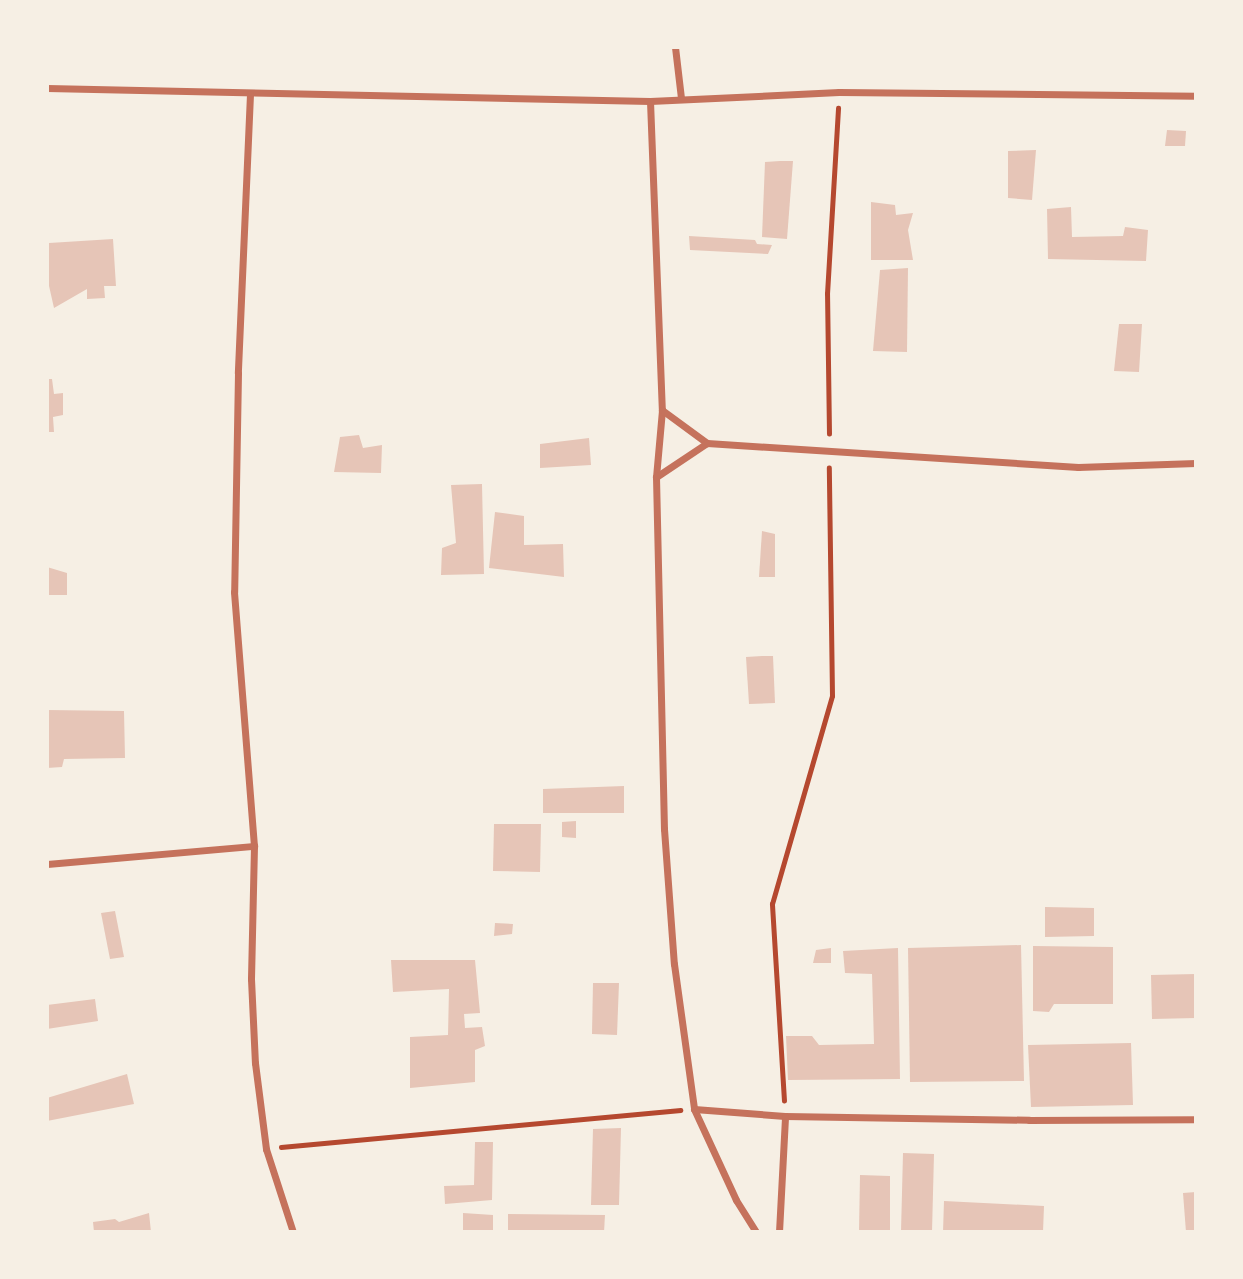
<!DOCTYPE html>
<html>
<head>
<meta charset="utf-8">
<style>
	body { margin:0 }
	#map { position:relative; width:1243px; height:1279px; overflow:hidden; background:#f6efe4; font-family:"Nunito Sans",sans-serif }
	div>[style] { position:absolute }
	.building>* { inset:0; background:#e6c5b7 }
	.path>* { height:4.5px; margin:-2.25px; padding:0 2.25px; transform-origin:2.25px; border-radius:2.25px; background:#b5482f }
	.minor>* { height:7px; margin:-3.5px; padding:0 3.5px; transform-origin:3.5px; border-radius:3.5px; background:#c5725c }
	span { translate:-50% -50%; white-space:nowrap; text-align:center; line-height:1.15; -webkit-text-stroke:7px #f6efe4; paint-order:stroke }
	.frame { position:absolute; inset:0; border:49px solid #f6efe4; pointer-events:none }
</style>
</head>
<body>
<div id="map">
	<div class="building">
		<div style="clip-path:polygon(1167px 130px,1186px 131px,1185px 146px,1165px 146px)"></div>
		<div style="clip-path:polygon(1036px 150px,1032px 200px,1008px 198px,1008px 151px)"></div>
		<div style="clip-path:polygon(780px 161px,793px 161px,787px 239px,762px 237px,765px 162px)"></div>
		<div style="clip-path:polygon(871px 202px,895px 205px,896px 215px,913px 213px,908px 230px,913px 260px,871px 260px)"></div>
		<div style="clip-path:polygon(1071px 207px,1072px 237px,1123px 236px,1125px 227px,1148px 230px,1146px 261px,1048px 259px,1047px 209px)"></div>
		<div style="clip-path:polygon(689px 236px,755px 240px,757px 244px,772px 245px,768px 254px,690px 250px)"></div>
		<div style="clip-path:polygon(113px 239px,116px 286px,104px 286px,105px 298px,87px 299px,87px 289px,54px 308px,47px 277px,49px 243px)"></div>
		<div style="clip-path:polygon(908px 268px,907px 352px,873px 351px,880px 270px)"></div>
		<div style="clip-path:polygon(1119px 324px,1142px 324px,1139px 372px,1114px 371px)"></div>
		<div style="clip-path:polygon(47px 379px,52px 379px,54px 394px,63px 393px,63px 415px,53px 417px,54px 432px,47px 432px)"></div>
		<div style="clip-path:polygon(359px 435px,363px 448px,382px 445px,381px 473px,334px 472px,340px 437px)"></div>
		<div style="clip-path:polygon(589px 438px,591px 465px,540px 468px,540px 444px)"></div>
		<div style="clip-path:polygon(482px 484px,484px 574px,441px 575px,442px 548px,456px 543px,451px 485px)"></div>
		<div style="clip-path:polygon(495px 512px,524px 516px,524px 545px,563px 544px,564px 577px,489px 568px)"></div>
		<div style="clip-path:polygon(762px 531px,775px 534px,775px 577px,759px 577px)"></div>
		<div style="clip-path:polygon(47px 567px,67px 573px,67px 595px,47px 595px)"></div>
		<div style="clip-path:polygon(762px 656px,773px 656px,775px 703px,749px 704px,746px 657px)"></div>
		<div style="clip-path:polygon(47px 710px,124px 711px,125px 758px,64px 759px,62px 767px,47px 768px)"></div>
		<div style="clip-path:polygon(624px 786px,624px 813px,543px 813px,543px 789px)"></div>
		<div style="clip-path:polygon(576px 821px,576px 838px,562px 837px,562px 822px)"></div>
		<div style="clip-path:polygon(494px 824px,541px 824px,540px 872px,493px 871px)"></div>
		<div style="clip-path:polygon(1045px 907px,1094px 908px,1094px 936px,1045px 937px)"></div>
		<div style="clip-path:polygon(115px 911px,124px 957px,110px 959px,101px 913px)"></div>
		<div style="clip-path:polygon(495px 923px,513px 924px,512px 934px,494px 936px)"></div>
		<div style="clip-path:polygon(1021px 945px,1024px 1081px,910px 1082px,908px 948px)"></div>
		<div style="clip-path:polygon(1033px 946px,1113px 947px,1113px 1004px,1054px 1004px,1049px 1012px,1033px 1011px)"></div>
		<div style="clip-path:polygon(831px 948px,831px 963px,813px 963px,816px 950px)"></div>
		<div style="clip-path:polygon(898px 948px,900px 1079px,788px 1080px,786px 1036px,812px 1036px,819px 1045px,874px 1044px,872px 974px,845px 973px,843px 951px)"></div>
		<div style="clip-path:polygon(391px 960px,475px 960px,480px 1013px,464px 1014px,465px 1028px,482px 1027px,485px 1046px,475px 1050px,475px 1082px,410px 1088px,410px 1037px,448px 1035px,449px 989px,393px 992px)"></div>
		<div style="clip-path:polygon(1196px 974px,1196px 1018px,1152px 1019px,1151px 975px)"></div>
		<div style="clip-path:polygon(593px 983px,619px 983px,617px 1035px,592px 1034px)"></div>
		<div style="clip-path:polygon(95px 999px,98px 1021px,47px 1029px,47px 1005px)"></div>
		<div style="clip-path:polygon(1131px 1043px,1133px 1105px,1031px 1107px,1028px 1045px)"></div>
		<div style="clip-path:polygon(127px 1074px,134px 1104px,47px 1121px,47px 1098px)"></div>
		<div style="clip-path:polygon(621px 1128px,619px 1205px,591px 1205px,593px 1129px)"></div>
		<div style="clip-path:polygon(475px 1142px,493px 1142px,492px 1200px,445px 1204px,444px 1186px,474px 1185px)"></div>
		<div style="clip-path:polygon(903px 1153px,934px 1154px,932px 1232px,901px 1232px)"></div>
		<div style="clip-path:polygon(860px 1175px,890px 1176px,890px 1232px,859px 1232px)"></div>
		<div style="clip-path:polygon(1196px 1192px,1196px 1232px,1186px 1232px,1183px 1193px)"></div>
		<div style="clip-path:polygon(944px 1201px,1044px 1206px,1043px 1232px,943px 1232px)"></div>
		<div style="clip-path:polygon(149px 1213px,151px 1232px,94px 1232px,93px 1222px,115px 1219px,119px 1222px)"></div>
		<div style="clip-path:polygon(463px 1213px,493px 1215px,493px 1232px,463px 1232px)"></div>
		<div style="clip-path:polygon(508px 1214px,605px 1215px,604px 1232px,508px 1232px)"></div>
	</div>
	<div class="path">
		<div style="left:829px;top:434px;width:140px;rotate:-90.8deg"></div>
		<div style="left:827px;top:294px;width:186px;rotate:-86.6deg"></div>
		<div style="left:784px;top:1101px;width:197px;rotate:-93.5deg"></div>
		<div style="left:772px;top:904px;width:216px;rotate:-73.9deg"></div>
		<div style="left:832px;top:696px;width:228px;rotate:-90.8deg"></div>
		<div style="left:281px;top:1147px;width:401px;rotate:-5.3deg"></div>
	</div>
	<div class="minor">
		<div style="left:675px;top:47px;width:51px;rotate:83.3deg"></div>
		<div style="left:47px;top:88px;width:603px;rotate:1.24deg"></div>
		<div style="left:650px;top:101px;width:189px;rotate:-2.7deg"></div>
		<div style="left:839px;top:92px;width:357px;rotate:0.6deg"></div>
		<div style="left:250px;top:94px;width:279px;rotate:92.5deg"></div>
		<div style="left:238px;top:373px;width:219px;rotate:91deg"></div>
		<div style="left:234px;top:592px;width:255px;rotate:85.5deg"></div>
		<div style="left:254px;top:846px;width:133px;rotate:91.3deg"></div>
		<div style="left:251px;top:979px;width:84px;rotate:87.3deg"></div>
		<div style="left:255px;top:1063px;width:87px;rotate:82.7deg"></div>
		<div style="left:266px;top:1149px;width:87px;rotate:72deg"></div>
		<div style="left:650px;top:101px;width:309px;rotate:87.8deg"></div>
		<div style="left:662px;top:410px;width:67px;rotate:95.1deg"></div>
		<div style="left:656px;top:477px;width:352px;rotate:88.7deg"></div>
		<div style="left:664px;top:829px;width:135px;rotate:85.8deg"></div>
		<div style="left:674px;top:964px;width:146px;rotate:82.1deg"></div>
		<div style="left:694px;top:1109px;width:100px;rotate:65.2deg"></div>
		<div style="left:736px;top:1200px;width:38px;rotate:58deg"></div>
		<div style="left:662px;top:410px;width:56px;rotate:36.3deg"></div>
		<div style="left:656px;top:477px;width:61px;rotate:-33.7deg"></div>
		<div style="left:707px;top:443px;width:372px;rotate:3.7deg"></div>
		<div style="left:1078px;top:467px;width:118px;rotate:-1.9deg"></div>
		<div style="left:47px;top:864px;width:208px;rotate:-5deg"></div>
		<div style="left:694px;top:1109px;width:91px;rotate:4.4deg"></div>
		<div style="left:785px;top:1116px;width:244px;rotate:0.9deg"></div>
		<div style="left:1029px;top:1120px;width:167px;rotate:-0.3deg"></div>
		<div style="left:779px;top:1232px;width:116px;rotate:-87deg"></div>
	</div>
	<div class="frame"></div>
</div>
</body>
</html>
